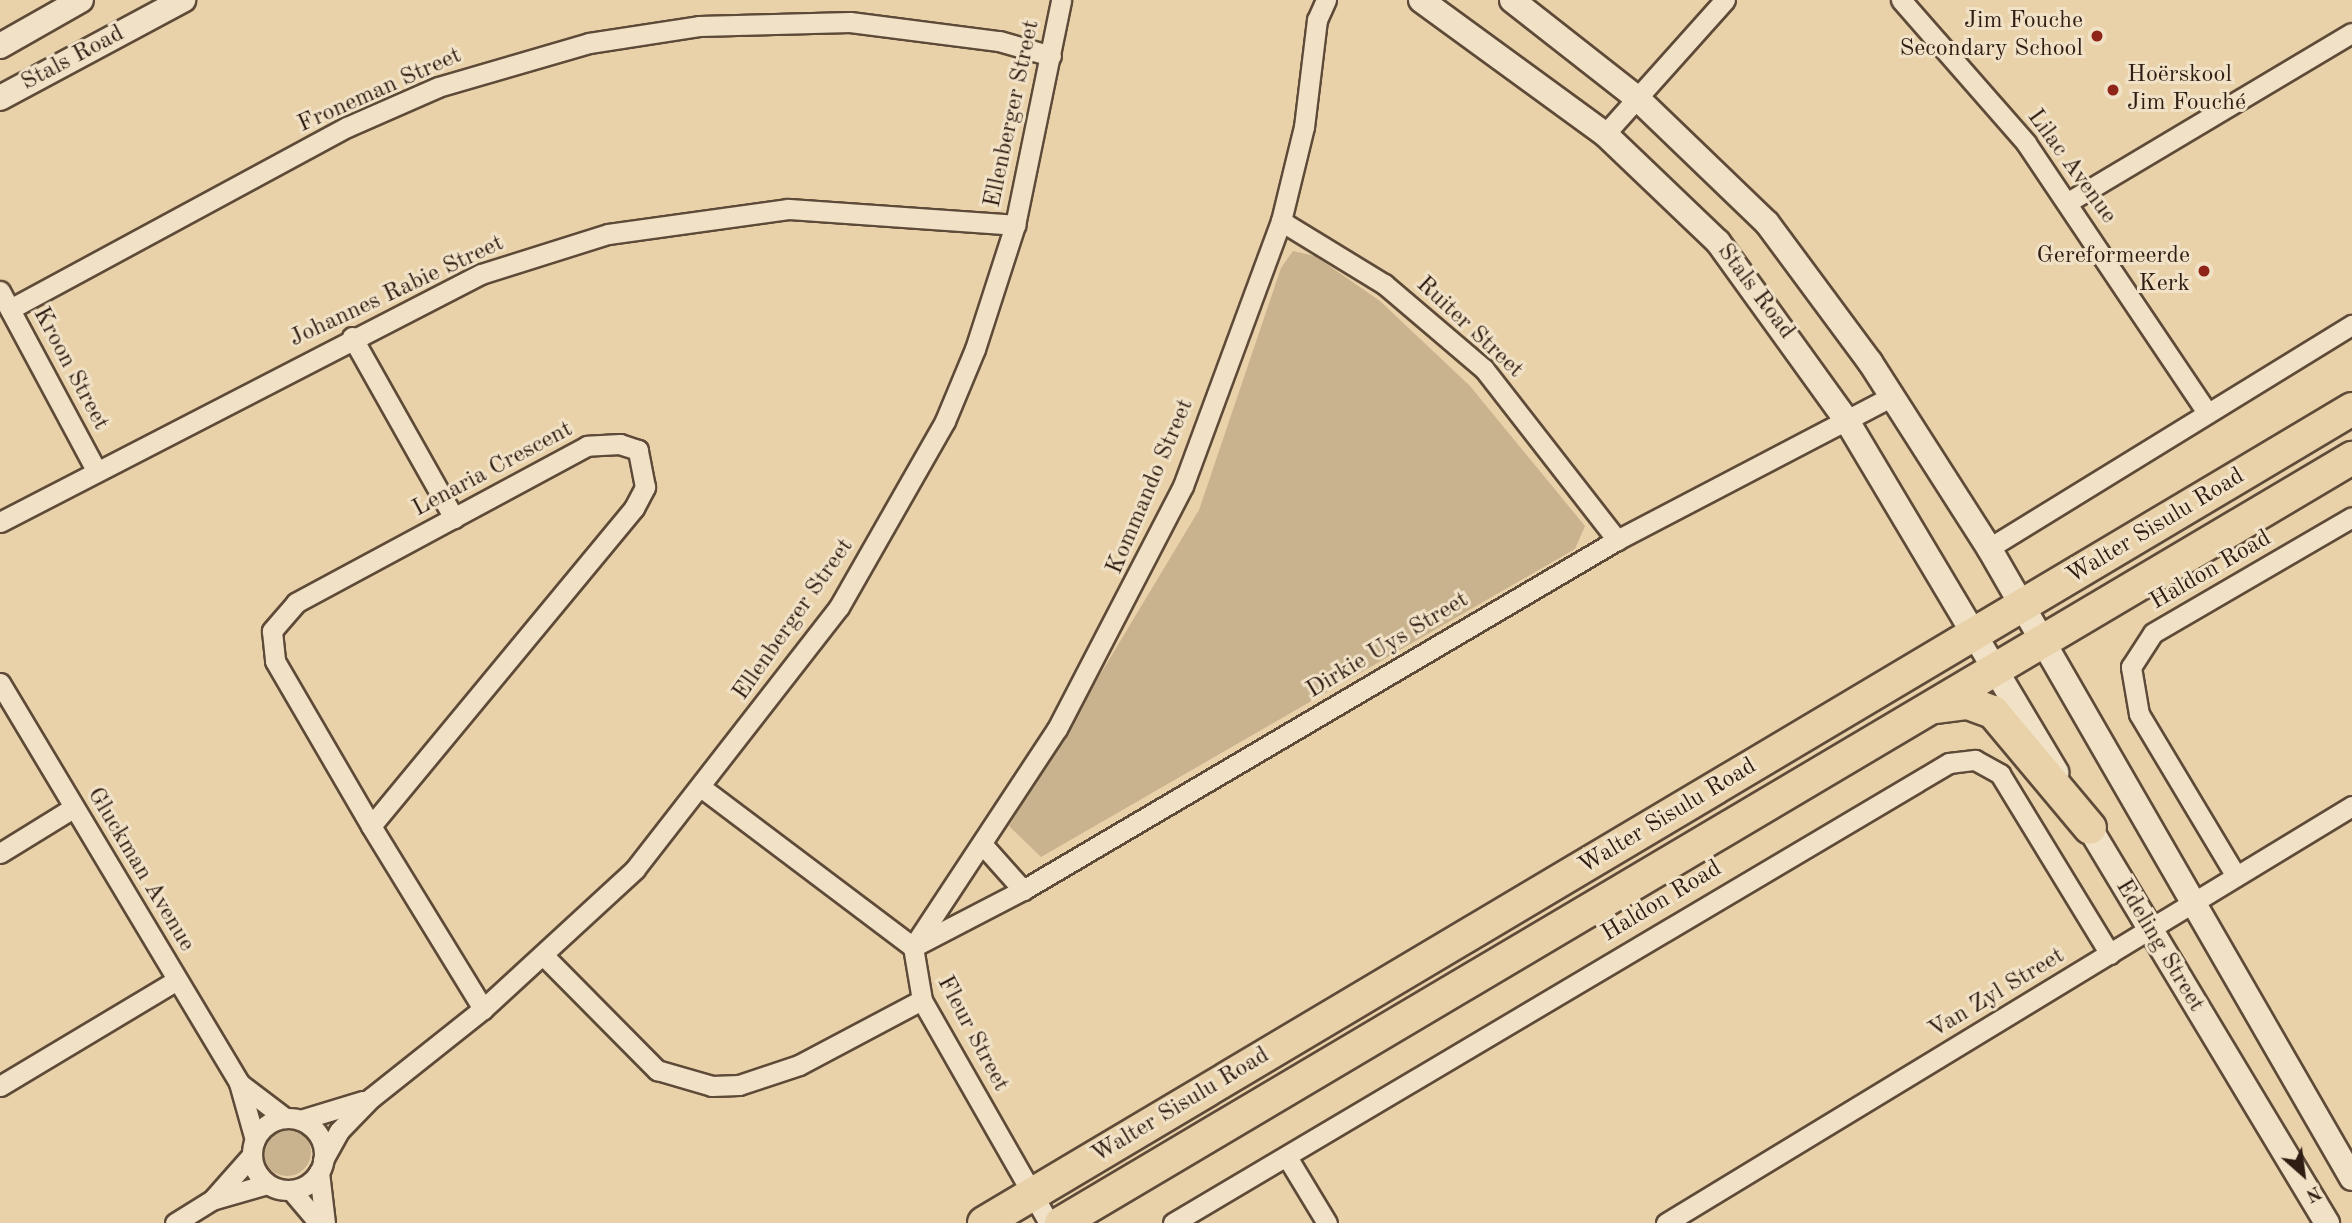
<!DOCTYPE html>
<html>
<head>
<meta charset="utf-8">
<style>
	body { margin:0 }
	#map { position:relative; width:2352px; height:1223px; overflow:hidden; background:#e9d2a9; font-family:"Old Standard TT",serif }
	div>[style] { position:absolute }
	.green>* { inset:0; background:#c9b38f }
	.round { border-radius:50% }
	.roads { filter:drop-shadow(2px 0 #5e4a38) drop-shadow(-2px 0 #5e4a38) drop-shadow(0 2px #5e4a38) drop-shadow(0 -2px #5e4a38) }
	.minor>* { height:19px; margin:-9.5px; padding:0 9.5px; transform-origin:9.5px; border-radius:9.5px; background:#f1e2c7 }
	.minor>.ring { margin:-9.5px; padding:0; box-sizing:content-box; background:none; border:19px solid #f1e2c7; border-radius:50% }
	.tertiary>* { height:24px; margin:-12px; padding:0 12px; transform-origin:12px; border-radius:12px; background:#f1e2c7 }
	.trunk>* { height:32px; margin:-16px; padding:0 16px; transform-origin:16px; border-radius:16px; background:#e9d2a9 }
	.dots>* { width:19px; height:19px; translate:-50% -50%; box-sizing:border-box; border:4px solid #f1e2c7; border-radius:50% }
	span { translate:-50% -50%; white-space:nowrap; text-align:center; line-height:1.15; -webkit-text-stroke:6px #f1e2c7; paint-order:stroke }
	.poi-label { font-size:24px; color:#2f1c12 }
	.right { translate:-100% -50%; text-align:right }
	.left { translate:0 -50%; text-align:left }
	.street-label { font-size:24px; color:#2f1c12 }
	.north { position:absolute; left:2268px; top:1139px; width:70px; height:70px; -webkit-text-stroke:5px #f1e2c7; paint-order:stroke; rotate:152deg; font-size:19px; font-weight:700; line-height:28px; text-align:center; color:#2f1c12 }
	.north::after { content:''; display:block; margin:auto; width:24px; height:32px; background:#2f1c12; clip-path:polygon(50% 0,100% 100%,50% 72%,0 100%) }
</style>
</head>
<body>
<div id="map">
	<div class="green">
		<div style="clip-path:polygon(1293px 251px,1315px 256px,1380px 301px,1470px 386px,1585px 526px,1575px 549px,1041px 857px,1009px 826px,1199px 510px,1281px 268px)"></div>
		<div class="round" style="left:263px;top:1128px;width:48px;height:48px"></div>
	</div>
	<div class="roads">
		<div class="minor">
			<div style="left:1901px;top:0;width:190px;rotate:48.8deg"></div>
			<div style="left:2026px;top:143px;width:323px;rotate:56.1deg"></div>
			<div style="left:1605px;top:134px;width:180px;rotate:-48.2deg"></div>
			<div style="left:2068px;top:202px;width:330px;rotate:-30.8deg"></div>
			<div style="left:1281px;top:221px;width:121px;rotate:31.5deg"></div>
			<div style="left:1384px;top:284px;width:131px;rotate:40.4deg"></div>
			<div style="left:1484px;top:369px;width:217px;rotate:52.1deg"></div>
			<div style="left:0;top:291px;width:203px;rotate:61.8deg"></div>
			<div style="left:10px;top:309px;width:383px;rotate:-28.4deg"></div>
			<div style="left:347px;top:127px;width:99px;rotate:-23.7deg"></div>
			<div style="left:438px;top:87px;width:157px;rotate:-16.2deg"></div>
			<div style="left:589px;top:43px;width:111px;rotate:-8.8deg"></div>
			<div style="left:699px;top:26px;width:151px;rotate:-1.5deg"></div>
			<div style="left:850px;top:22px;width:150px;rotate:7.3deg"></div>
			<div style="left:999px;top:41px;width:54px;rotate:16.1deg"></div>
			<div style="left:352px;top:337px;width:208px;rotate:60.6deg"></div>
			<div style="left:0;top:522px;width:541px;rotate:-27.28deg"></div>
			<div style="left:481px;top:274px;width:133px;rotate:-17.5deg"></div>
			<div style="left:608px;top:234px;width:182px;rotate:-7.9deg"></div>
			<div style="left:788px;top:209px;width:228px;rotate:4deg"></div>
			<div style="left:1989px;top:548px;width:426px;rotate:-31.6deg"></div>
			<div style="left:0;top:683px;width:466px;rotate:59.1deg"></div>
			<div style="left:239px;top:1083px;width:59px;rotate:74.3deg"></div>
			<div style="left:702px;top:788px;width:264px;rotate:37deg"></div>
			<div style="left:371px;top:826px;width:413px;rotate:-50.4deg"></div>
			<div style="left:634px;top:508px;width:24px;rotate:-62deg"></div>
			<div style="left:645px;top:487px;width:38px;rotate:-101deg"></div>
			<div style="left:638px;top:450px;width:19px;rotate:-162deg"></div>
			<div style="left:620px;top:444px;width:33px;rotate:177deg"></div>
			<div style="left:587px;top:446px;width:331px;rotate:151.7deg"></div>
			<div style="left:296px;top:603px;width:37px;rotate:131deg"></div>
			<div style="left:272px;top:631px;width:30px;rotate:84deg"></div>
			<div style="left:275px;top:661px;width:191px;rotate:59.8deg"></div>
			<div style="left:371px;top:826px;width:215px;rotate:58.5deg"></div>
			<div style="left:982px;top:844px;width:62px;rotate:48.3deg"></div>
			<div style="left:0;top:853px;width:86px;rotate:-31.7deg"></div>
			<div style="left:2236px;top:876px;width:189px;rotate:-120.9deg"></div>
			<div style="left:2139px;top:714px;width:48px;rotate:-99.7deg"></div>
			<div style="left:2131px;top:667px;width:40px;rotate:-57.1deg"></div>
			<div style="left:2153px;top:633px;width:230px;rotate:-30.2deg"></div>
			<div style="left:913px;top:947px;width:124px;rotate:-27.4deg"></div>
			<div style="left:1023px;top:890px;width:689px;rotate:-30.51deg"></div>
			<div style="left:1617px;top:540px;width:310px;rotate:-27.6deg"></div>
			<div style="left:544px;top:956px;width:161px;rotate:45.3deg"></div>
			<div style="left:657px;top:1070px;width:57px;rotate:16.2deg"></div>
			<div style="left:712px;top:1086px;width:27px;rotate:-2deg"></div>
			<div style="left:739px;top:1085px;width:63px;rotate:-18.4deg"></div>
			<div style="left:799px;top:1065px;width:139px;rotate:-27.9deg"></div>
			<div style="left:239px;top:1083px;width:58px;rotate:37.3deg"></div>
			<div style="left:0;top:1086px;width:206px;rotate:-30.9deg"></div>
			<div class="ring" style="left:252px;top:1118px;width:53px;height:53px"></div>
			<div style="left:300px;top:1120px;width:66px;rotate:-16.8deg"></div>
			<div style="left:1287px;top:1157px;width:77px;rotate:58.8deg"></div>
			<div style="left:323px;top:1160px;width:33px;rotate:-61deg"></div>
			<div style="left:339px;top:1131px;width:46px;rotate:-45.9deg"></div>
			<div style="left:371px;top:1098px;width:143px;rotate:-38.5deg"></div>
			<div style="left:483px;top:1009px;width:207px;rotate:-42.6deg"></div>
			<div style="left:635px;top:869px;width:332px;rotate:-52.1deg"></div>
			<div style="left:839px;top:607px;width:214px;rotate:-60.3deg"></div>
			<div style="left:945px;top:421px;width:78px;rotate:-67.4deg"></div>
			<div style="left:975px;top:349px;width:130px;rotate:-72.1deg"></div>
			<div style="left:1015px;top:225px;width:230px;rotate:-78.4deg"></div>
			<div style="left:319px;top:1172px;width:51px;rotate:83.3deg"></div>
			<div style="left:291px;top:1190px;width:43px;rotate:49.7deg"></div>
			<div style="left:213px;top:1199px;width:59px;rotate:-48.4deg"></div>
			<div style="left:175px;top:1223px;width:44px;rotate:-31.9deg"></div>
			<div style="left:212px;top:1200px;width:57px;rotate:-16.2deg"></div>
			<div style="left:1049px;top:1223px;width:257px;rotate:-119.7deg"></div>
			<div style="left:922px;top:1000px;width:54px;rotate:-99.6deg"></div>
			<div style="left:913px;top:947px;width:261px;rotate:-56.6deg"></div>
			<div style="left:1057px;top:729px;width:274px;rotate:-62.6deg"></div>
			<div style="left:1183px;top:486px;width:283px;rotate:-69.7deg"></div>
			<div style="left:1281px;top:221px;width:97px;rotate:-76.3deg"></div>
			<div style="left:1304px;top:127px;width:108px;rotate:-83.1deg"></div>
			<div style="left:1317px;top:20px;width:22px;rotate:-66deg"></div>
			<div style="left:1173px;top:1223px;width:902px;rotate:-30.66deg"></div>
			<div style="left:1949px;top:763px;width:26px;rotate:-7deg"></div>
			<div style="left:1975px;top:760px;width:29px;rotate:29deg"></div>
			<div style="left:2000px;top:774px;width:211px;rotate:58.6deg"></div>
			<div style="left:1666px;top:1223px;width:803px;rotate:-31.29deg"></div>
		</div>
		<div class="tertiary">
			<div style="left:1421px;top:0;width:228px;rotate:36.1deg"></div>
			<div style="left:1605px;top:134px;width:156px;rotate:43.7deg"></div>
			<div style="left:1718px;top:242px;width:221px;rotate:54.2deg"></div>
			<div style="left:1847px;top:421px;width:409px;rotate:59.2deg"></div>
			<div style="left:1512px;top:0;width:159px;rotate:38.1deg"></div>
			<div style="left:1637px;top:98px;width:180px;rotate:43.9deg"></div>
			<div style="left:1767px;top:223px;width:173px;rotate:53.5deg"></div>
			<div style="left:1870px;top:362px;width:221px;rotate:57.4deg"></div>
			<div style="left:1989px;top:548px;width:727px;rotate:60.05deg"></div>
			<div style="left:0;top:46px;width:93px;rotate:-29.6deg"></div>
			<div style="left:0;top:98px;width:208px;rotate:-28.2deg"></div>
			<div style="left:2080px;top:812px;width:480px;rotate:59deg"></div>
		</div>
		<div class="trunk">
			<div style="left:1935px;top:707px;width:33px;rotate:-7deg"></div>
			<div style="left:1968px;top:703px;width:27px;rotate:20deg"></div>
			<div style="left:1993px;top:712px;width:151px;rotate:50.1deg"></div>
			<div style="left:984px;top:1223px;width:1592px;rotate:-30.75deg"></div>
			<div style="left:1061px;top:1223px;width:1501px;rotate:-30.65deg"></div>
		</div>
	</div>
	<div class="dots">
		<div style="left:2097px;top:36px;background:#8f2418"></div>
		<div style="left:2113px;top:90px;background:#8f2418"></div>
		<div style="left:2204px;top:271px;background:#8f2418"></div>
	</div>
	<div class="poi-label">
		<span class="right" style="left:2083px;top:36px">Jim Fouche<br>Secondary School</span>
		<span class="left" style="left:2127px;top:90px">Hoërskool<br>Jim Fouché</span>
		<span class="right" style="left:2190px;top:271px">Gereformeerde<br>Kerk</span>
	</div>
	<div class="street-label">
		<span style="left:73px;top:59px;rotate:-28deg">Stals Road</span>
		<span style="left:380px;top:91px;rotate:-24deg">Froneman Street</span>
		<span style="left:1013px;top:114px;rotate:-78deg">Ellenberger Street</span>
		<span style="left:2071px;top:167px;rotate:54deg">Lilac Avenue</span>
		<span style="left:397px;top:292px;rotate:-25deg">Johannes Rabie Street</span>
		<span style="left:1755px;top:292px;rotate:53deg">Stals Road</span>
		<span style="left:1469px;top:328px;rotate:43deg">Ruiter Street</span>
		<span style="left:70px;top:369px;rotate:62deg">Kroon Street</span>
		<span style="left:493px;top:470px;rotate:-28deg">Lenaria Crescent</span>
		<span style="left:1151px;top:487px;rotate:-67deg">Kommando Street</span>
		<span style="left:2156px;top:527px;rotate:-31deg">Walter Sisulu Road</span>
		<span style="left:2211px;top:571px;rotate:-30deg">Haldon Road</span>
		<span style="left:794px;top:620px;rotate:-55deg">Ellenberger Street</span>
		<span style="left:1388px;top:646px;rotate:-31deg">Dirkie Uys Street</span>
		<span style="left:1668px;top:817px;rotate:-31deg">Walter Sisulu Road</span>
		<span style="left:140px;top:870px;rotate:59deg">Gluckman Avenue</span>
		<span style="left:1662px;top:902px;rotate:-31deg">Haldon Road</span>
		<span style="left:2159px;top:946px;rotate:59deg">Edeling Street</span>
		<span style="left:1997px;top:994px;rotate:-31deg">Van Zyl Street</span>
		<span style="left:972px;top:1034px;rotate:62deg">Fleur Street</span>
		<span style="left:1181px;top:1106px;rotate:-31deg">Walter Sisulu Road</span>
	</div>
	<div class="north">N</div>
</div>
</body>
</html>
